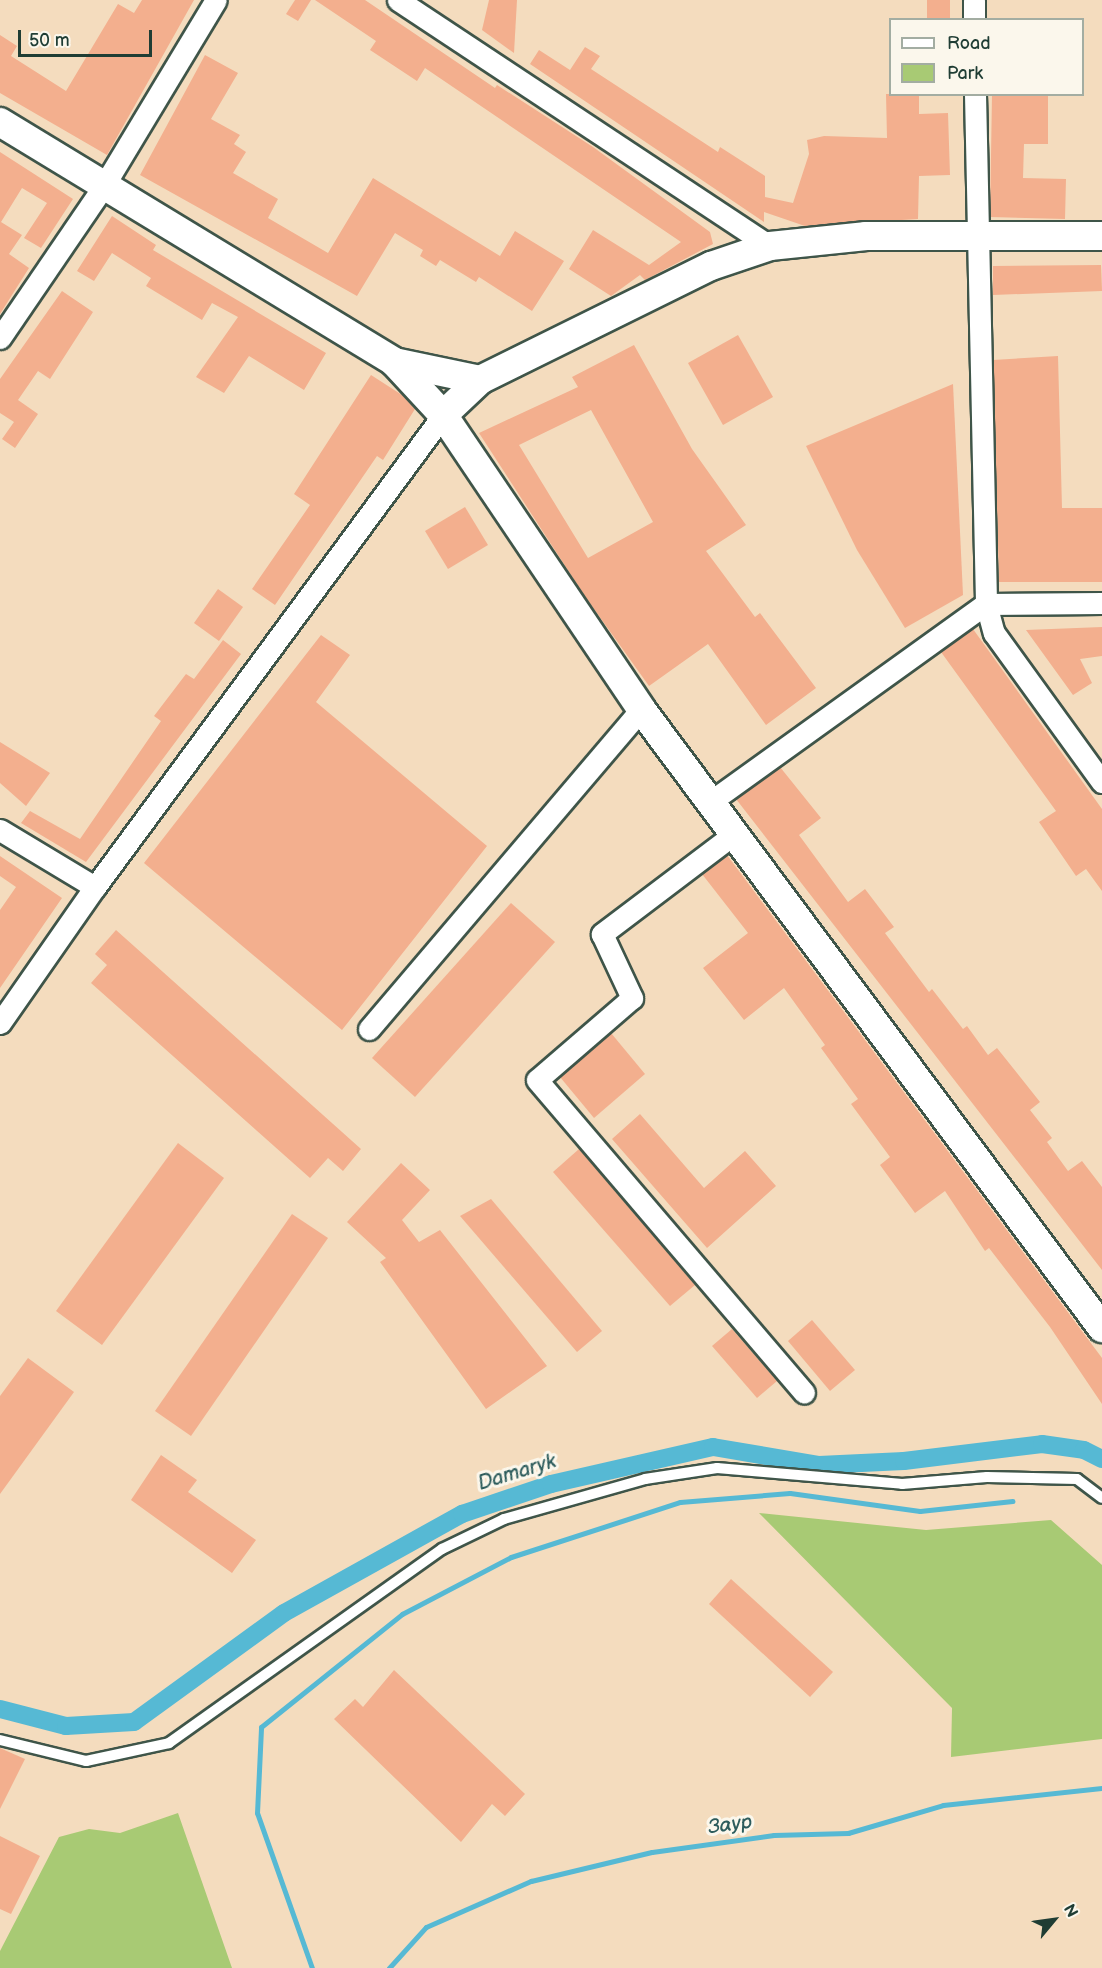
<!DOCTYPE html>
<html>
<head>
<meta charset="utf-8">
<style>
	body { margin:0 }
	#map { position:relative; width:1102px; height:1968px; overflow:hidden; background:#f4dcbe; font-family:"Balsamiq Sans",sans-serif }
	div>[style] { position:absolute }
	.green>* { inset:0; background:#a8ca74 }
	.stream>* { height:5px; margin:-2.5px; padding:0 2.5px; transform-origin:2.5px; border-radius:2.5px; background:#56b9d4 }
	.canal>* { height:18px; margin:-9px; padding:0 9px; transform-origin:9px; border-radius:9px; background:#56b9d4 }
	.building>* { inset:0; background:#f3af8e }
	.roads { filter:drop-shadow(2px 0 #3f5549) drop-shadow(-2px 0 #3f5549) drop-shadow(0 2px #3f5549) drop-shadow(0 -2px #3f5549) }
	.lane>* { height:10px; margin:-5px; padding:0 5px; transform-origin:5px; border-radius:5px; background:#fff }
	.street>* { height:21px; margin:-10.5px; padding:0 10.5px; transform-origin:10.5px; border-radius:10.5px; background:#fff }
	.secondary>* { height:28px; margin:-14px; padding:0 14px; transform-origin:14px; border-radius:14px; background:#fff }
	span { translate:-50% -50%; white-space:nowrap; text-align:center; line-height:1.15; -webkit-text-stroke:6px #fbf7ec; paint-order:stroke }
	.water-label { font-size:20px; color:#2d5c5c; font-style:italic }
	.legend { position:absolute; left:889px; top:18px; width:195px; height:78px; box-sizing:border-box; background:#fbf7ec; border:2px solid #a3ada2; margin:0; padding:8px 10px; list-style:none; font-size:18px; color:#1f3d34 }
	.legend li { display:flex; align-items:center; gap:12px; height:30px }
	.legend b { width:30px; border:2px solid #a3ada2 }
	.north { position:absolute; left:1024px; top:1890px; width:60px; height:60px; -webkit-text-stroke:4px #fbf7ec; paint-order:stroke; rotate:61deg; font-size:16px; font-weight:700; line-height:24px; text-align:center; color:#1f3d34 }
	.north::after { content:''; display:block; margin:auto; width:21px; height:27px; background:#1f3d34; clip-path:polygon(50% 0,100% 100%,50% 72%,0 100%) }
	.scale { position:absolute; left:18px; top:30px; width:134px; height:27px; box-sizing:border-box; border:3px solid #1f3d34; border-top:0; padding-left:8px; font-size:18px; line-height:21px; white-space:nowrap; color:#1f3d34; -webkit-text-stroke:4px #fbf7ec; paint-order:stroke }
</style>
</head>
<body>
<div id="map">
	<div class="green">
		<div style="clip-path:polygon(759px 1513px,926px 1530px,1051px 1520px,1102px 1565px,1102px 1739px,951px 1757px,952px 1708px)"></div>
		<div style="clip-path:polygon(178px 1813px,232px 1968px,0 1968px,0 1951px,59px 1837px,89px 1829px,120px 1833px)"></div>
	</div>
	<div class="stream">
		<div style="left:312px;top:1968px;width:164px;rotate:-109.5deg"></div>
		<div style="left:257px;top:1813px;width:86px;rotate:-87.3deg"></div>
		<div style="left:261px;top:1727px;width:181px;rotate:-38.7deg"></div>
		<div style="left:402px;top:1614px;width:123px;rotate:-27.6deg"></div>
		<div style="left:511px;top:1557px;width:178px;rotate:-18deg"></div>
		<div style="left:680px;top:1502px;width:110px;rotate:-4.7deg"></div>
		<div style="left:790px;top:1493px;width:131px;rotate:7.9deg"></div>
		<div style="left:920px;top:1511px;width:93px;rotate:-6.2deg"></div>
		<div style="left:389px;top:1968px;width:55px;rotate:-47.9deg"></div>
		<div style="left:426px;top:1927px;width:115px;rotate:-23.7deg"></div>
		<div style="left:531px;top:1881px;width:124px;rotate:-13.5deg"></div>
		<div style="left:652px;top:1852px;width:123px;rotate:-7.9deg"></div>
		<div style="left:774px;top:1835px;width:74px;rotate:-1.5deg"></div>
		<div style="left:848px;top:1833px;width:99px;rotate:-16.4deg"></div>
		<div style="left:943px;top:1805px;width:160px;rotate:-6.1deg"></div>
	</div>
	<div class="canal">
		<div style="left:0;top:1709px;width:68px;rotate:14.4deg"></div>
		<div style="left:66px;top:1726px;width:68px;rotate:-3.4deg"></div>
		<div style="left:134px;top:1722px;width:185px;rotate:-36deg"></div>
		<div style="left:284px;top:1613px;width:204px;rotate:-29.1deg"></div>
		<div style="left:462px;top:1514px;width:94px;rotate:-18.6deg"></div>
		<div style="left:551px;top:1484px;width:166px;rotate:-12.9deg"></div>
		<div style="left:713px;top:1447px;width:108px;rotate:9.6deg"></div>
		<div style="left:819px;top:1465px;width:85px;rotate:-2.7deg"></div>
		<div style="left:904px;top:1461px;width:139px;rotate:-7deg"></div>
		<div style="left:1042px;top:1444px;width:42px;rotate:8.1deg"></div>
		<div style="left:1084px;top:1450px;width:20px;rotate:27deg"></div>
	</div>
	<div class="building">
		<div style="clip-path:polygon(142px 0,194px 0,107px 155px,0 93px,0 35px,17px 46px,11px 56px,66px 91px,118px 4px,134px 13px)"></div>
		<div style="clip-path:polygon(295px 0,311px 0,298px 21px,286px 14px)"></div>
		<div style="clip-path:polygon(315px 0,365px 0,495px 88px,497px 85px,593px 147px,710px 232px,713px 244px,645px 280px,640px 275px,611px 296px,569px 269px,593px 230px,649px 265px,681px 242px,425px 68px,417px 81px,370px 50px,376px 41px)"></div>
		<div style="clip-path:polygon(489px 0,517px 0,514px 53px,482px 30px)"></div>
		<div style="clip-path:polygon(927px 0,950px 0,950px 20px,927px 20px)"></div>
		<div style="clip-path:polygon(585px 47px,600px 56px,591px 69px,718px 152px,720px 147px,765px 176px,765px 197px,793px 203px,809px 154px,807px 140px,824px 136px,887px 138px,886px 94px,919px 94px,919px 114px,948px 113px,950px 175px,919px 176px,918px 219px,805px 226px,764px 212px,764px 222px,530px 64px,539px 50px,570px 70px)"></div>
		<div style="clip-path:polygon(205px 55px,238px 73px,211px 119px,240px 135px,234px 144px,246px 152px,233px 173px,278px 199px,268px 218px,328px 253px,373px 178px,500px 256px,515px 231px,564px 261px,532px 311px,479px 277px,476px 282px,440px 260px,436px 266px,420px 256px,423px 250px,395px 233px,357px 296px,140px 175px)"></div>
		<div style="clip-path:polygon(992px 94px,1048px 94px,1048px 144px,1024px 144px,1023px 178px,1066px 179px,1065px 219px,990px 217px)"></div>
		<div style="clip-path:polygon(0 152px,73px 199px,41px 248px,24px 238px,47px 203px,22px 188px,1px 222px,22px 235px,9px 254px,29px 268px,0 314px)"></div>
		<div style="clip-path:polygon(112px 216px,156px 245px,153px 250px,326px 353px,304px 390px,249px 356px,224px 393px,196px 377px,238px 317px,212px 303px,202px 320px,146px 286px,151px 278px,112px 253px,94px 281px,77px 271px)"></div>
		<div style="clip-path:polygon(1101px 265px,1102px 291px,993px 295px,993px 266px)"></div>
		<div style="clip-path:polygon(62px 291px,93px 312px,50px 379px,38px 371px,18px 400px,38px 414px,15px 448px,2px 439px,14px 422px,0 413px,0 379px)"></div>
		<div style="clip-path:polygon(738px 335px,773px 397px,723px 425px,688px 363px)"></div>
		<div style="clip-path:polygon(evenodd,634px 345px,692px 449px,746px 525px,706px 551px,755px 617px,760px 613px,816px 688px,766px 725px,708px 644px,649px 686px,584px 595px,479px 433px,578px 387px,572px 377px,634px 345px,591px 410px,653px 522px,588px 558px,519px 445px,591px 410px)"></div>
		<div style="clip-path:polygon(1058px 356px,1062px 508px,1102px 508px,1102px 582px,999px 582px,993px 360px)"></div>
		<div style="clip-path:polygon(371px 375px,402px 395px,415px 409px,383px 460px,377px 456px,275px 605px,252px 589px,310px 505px,294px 494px)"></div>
		<div style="clip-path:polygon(953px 384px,963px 595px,905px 628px,857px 550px,806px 446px)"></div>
		<div style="clip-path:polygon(465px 507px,488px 545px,448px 569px,425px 531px)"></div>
		<div style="clip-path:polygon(218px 589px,243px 607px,219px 641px,194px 623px)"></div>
		<div style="clip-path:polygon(1102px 627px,1102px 656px,1080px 659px,1092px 683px,1073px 695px,1026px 630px)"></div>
		<div style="clip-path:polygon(973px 629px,1102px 809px,1102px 891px,1086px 869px,1076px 876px,1039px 822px,1056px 811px,941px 652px)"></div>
		<div style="clip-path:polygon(321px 635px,350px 655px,316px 702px,487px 846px,342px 1030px,144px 863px)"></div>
		<div style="clip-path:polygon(223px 640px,241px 654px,86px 862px,21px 823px,30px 811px,80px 839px,161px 721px,154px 716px,186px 674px,194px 679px)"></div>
		<div style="clip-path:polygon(0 742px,50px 773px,26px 806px,0 783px)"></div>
		<div style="clip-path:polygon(780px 767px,821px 818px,799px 835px,848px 902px,865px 889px,894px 927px,885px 933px,929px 992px,932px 989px,963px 1029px,967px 1026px,988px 1055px,997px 1048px,1040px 1102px,1030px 1110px,1052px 1138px,1047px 1142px,1068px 1171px,1082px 1161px,1102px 1187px,1102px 1270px,736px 799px)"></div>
		<div style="clip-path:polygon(727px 855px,1102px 1358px,1102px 1404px,1050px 1327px,989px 1248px,985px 1251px,945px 1191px,915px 1213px,880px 1165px,890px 1157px,851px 1104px,858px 1099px,821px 1048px,825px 1045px,784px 988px,744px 1020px,703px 968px,748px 933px,702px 874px)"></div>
		<div style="clip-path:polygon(0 856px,62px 898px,0 988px,0 910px,16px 887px,0 876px)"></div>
		<div style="clip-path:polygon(511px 903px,555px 942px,415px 1097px,372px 1058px)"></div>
		<div style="clip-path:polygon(116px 930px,361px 1149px,343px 1171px,328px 1158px,310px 1178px,91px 983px,107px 965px,95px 954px)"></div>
		<div style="clip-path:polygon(611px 1033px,645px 1074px,594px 1118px,560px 1077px)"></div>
		<div style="clip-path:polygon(640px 1114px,704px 1188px,745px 1151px,776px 1186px,707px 1248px,612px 1139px)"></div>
		<div style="clip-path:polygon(178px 1143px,224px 1178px,102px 1345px,56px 1311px)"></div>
		<div style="clip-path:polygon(579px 1149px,695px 1285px,670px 1306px,553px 1172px)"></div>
		<div style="clip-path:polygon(401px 1163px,430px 1190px,402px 1220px,419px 1242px,440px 1230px,547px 1366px,486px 1409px,380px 1262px,386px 1258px,347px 1222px)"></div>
		<div style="clip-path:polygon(491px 1199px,602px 1331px,577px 1352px,460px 1216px)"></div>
		<div style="clip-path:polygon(292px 1214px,328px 1238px,191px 1436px,155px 1411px)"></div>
		<div style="clip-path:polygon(812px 1320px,855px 1370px,830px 1391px,788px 1341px)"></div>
		<div style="clip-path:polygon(732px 1329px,777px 1381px,757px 1398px,712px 1346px)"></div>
		<div style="clip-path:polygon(28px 1358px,74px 1392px,0 1494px,0 1396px)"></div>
		<div style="clip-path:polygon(161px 1455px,197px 1480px,188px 1492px,256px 1540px,232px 1573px,131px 1500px)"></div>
		<div style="clip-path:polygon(731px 1579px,833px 1672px,810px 1697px,709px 1604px)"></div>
		<div style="clip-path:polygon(394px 1670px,525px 1794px,505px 1816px,492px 1804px,461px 1842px,334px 1719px,355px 1699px,363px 1707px)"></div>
		<div style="clip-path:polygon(0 1748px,25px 1759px,0 1809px)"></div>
		<div style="clip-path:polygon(0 1836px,40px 1856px,11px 1914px,0 1909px)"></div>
	</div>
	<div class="roads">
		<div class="lane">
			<div style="left:0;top:1740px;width:89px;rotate:13.7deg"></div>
			<div style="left:86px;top:1761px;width:85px;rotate:-12.2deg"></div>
			<div style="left:169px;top:1743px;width:335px;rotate:-35.4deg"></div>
			<div style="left:442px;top:1549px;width:69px;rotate:-25.8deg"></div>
			<div style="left:504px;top:1519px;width:147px;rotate:-15.8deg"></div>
			<div style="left:645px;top:1479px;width:73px;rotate:-8.7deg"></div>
			<div style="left:717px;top:1468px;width:186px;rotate:4.9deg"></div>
			<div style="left:902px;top:1484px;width:85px;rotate:-4.7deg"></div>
			<div style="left:987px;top:1477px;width:90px;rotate:1.3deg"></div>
			<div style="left:1077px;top:1479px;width:31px;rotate:37deg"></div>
		</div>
		<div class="street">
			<div style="left:398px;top:0;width:446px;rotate:33.5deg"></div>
			<div style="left:974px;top:0;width:20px;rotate:90deg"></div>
			<div style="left:975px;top:94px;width:510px;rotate:88.76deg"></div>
			<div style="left:986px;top:604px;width:30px;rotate:75deg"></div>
			<div style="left:994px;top:633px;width:184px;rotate:54.1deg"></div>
			<div style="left:0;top:338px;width:183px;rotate:-55.7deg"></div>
			<div style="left:103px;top:187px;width:218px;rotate:-58.9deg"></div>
			<div style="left:710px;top:802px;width:340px;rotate:-35.7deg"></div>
			<div style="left:986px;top:604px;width:116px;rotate:-0.5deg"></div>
			<div style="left:0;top:830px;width:111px;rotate:31deg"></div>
			<div style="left:734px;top:834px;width:166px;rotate:142.9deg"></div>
			<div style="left:602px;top:934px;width:71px;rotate:64.9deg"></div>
			<div style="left:632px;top:998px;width:125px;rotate:139.2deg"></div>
			<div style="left:537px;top:1080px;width:411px;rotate:49.5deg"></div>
			<div style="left:0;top:1023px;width:166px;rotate:-55.1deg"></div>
			<div style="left:95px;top:887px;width:586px;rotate:-53.6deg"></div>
			<div style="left:369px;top:1029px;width:420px;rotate:-49.6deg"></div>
		</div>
		<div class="secondary">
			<div style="left:0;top:122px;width:461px;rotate:31.3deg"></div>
			<div style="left:394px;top:362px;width:72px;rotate:47.2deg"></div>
			<div style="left:443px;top:415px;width:51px;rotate:-43.4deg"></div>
			<div style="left:480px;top:380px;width:258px;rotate:-26.3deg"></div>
			<div style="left:711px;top:266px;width:62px;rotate:-18.7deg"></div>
			<div style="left:770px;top:246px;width:97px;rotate:-5.9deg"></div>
			<div style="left:866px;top:236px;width:236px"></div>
			<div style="left:394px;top:362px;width:88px;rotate:11.8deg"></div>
			<div style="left:443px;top:415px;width:354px;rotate:56deg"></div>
			<div style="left:641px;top:709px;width:772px;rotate:53.32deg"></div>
		</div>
	</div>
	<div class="water-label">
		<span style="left:517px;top:1473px;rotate:-17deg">Damaryk</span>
		<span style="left:730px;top:1825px;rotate:-8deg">Заур</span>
	</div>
	<ul class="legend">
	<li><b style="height:8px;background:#fff"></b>Road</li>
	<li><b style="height:16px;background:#a8ca74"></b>Park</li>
	</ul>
	<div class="north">N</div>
	<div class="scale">50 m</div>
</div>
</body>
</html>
